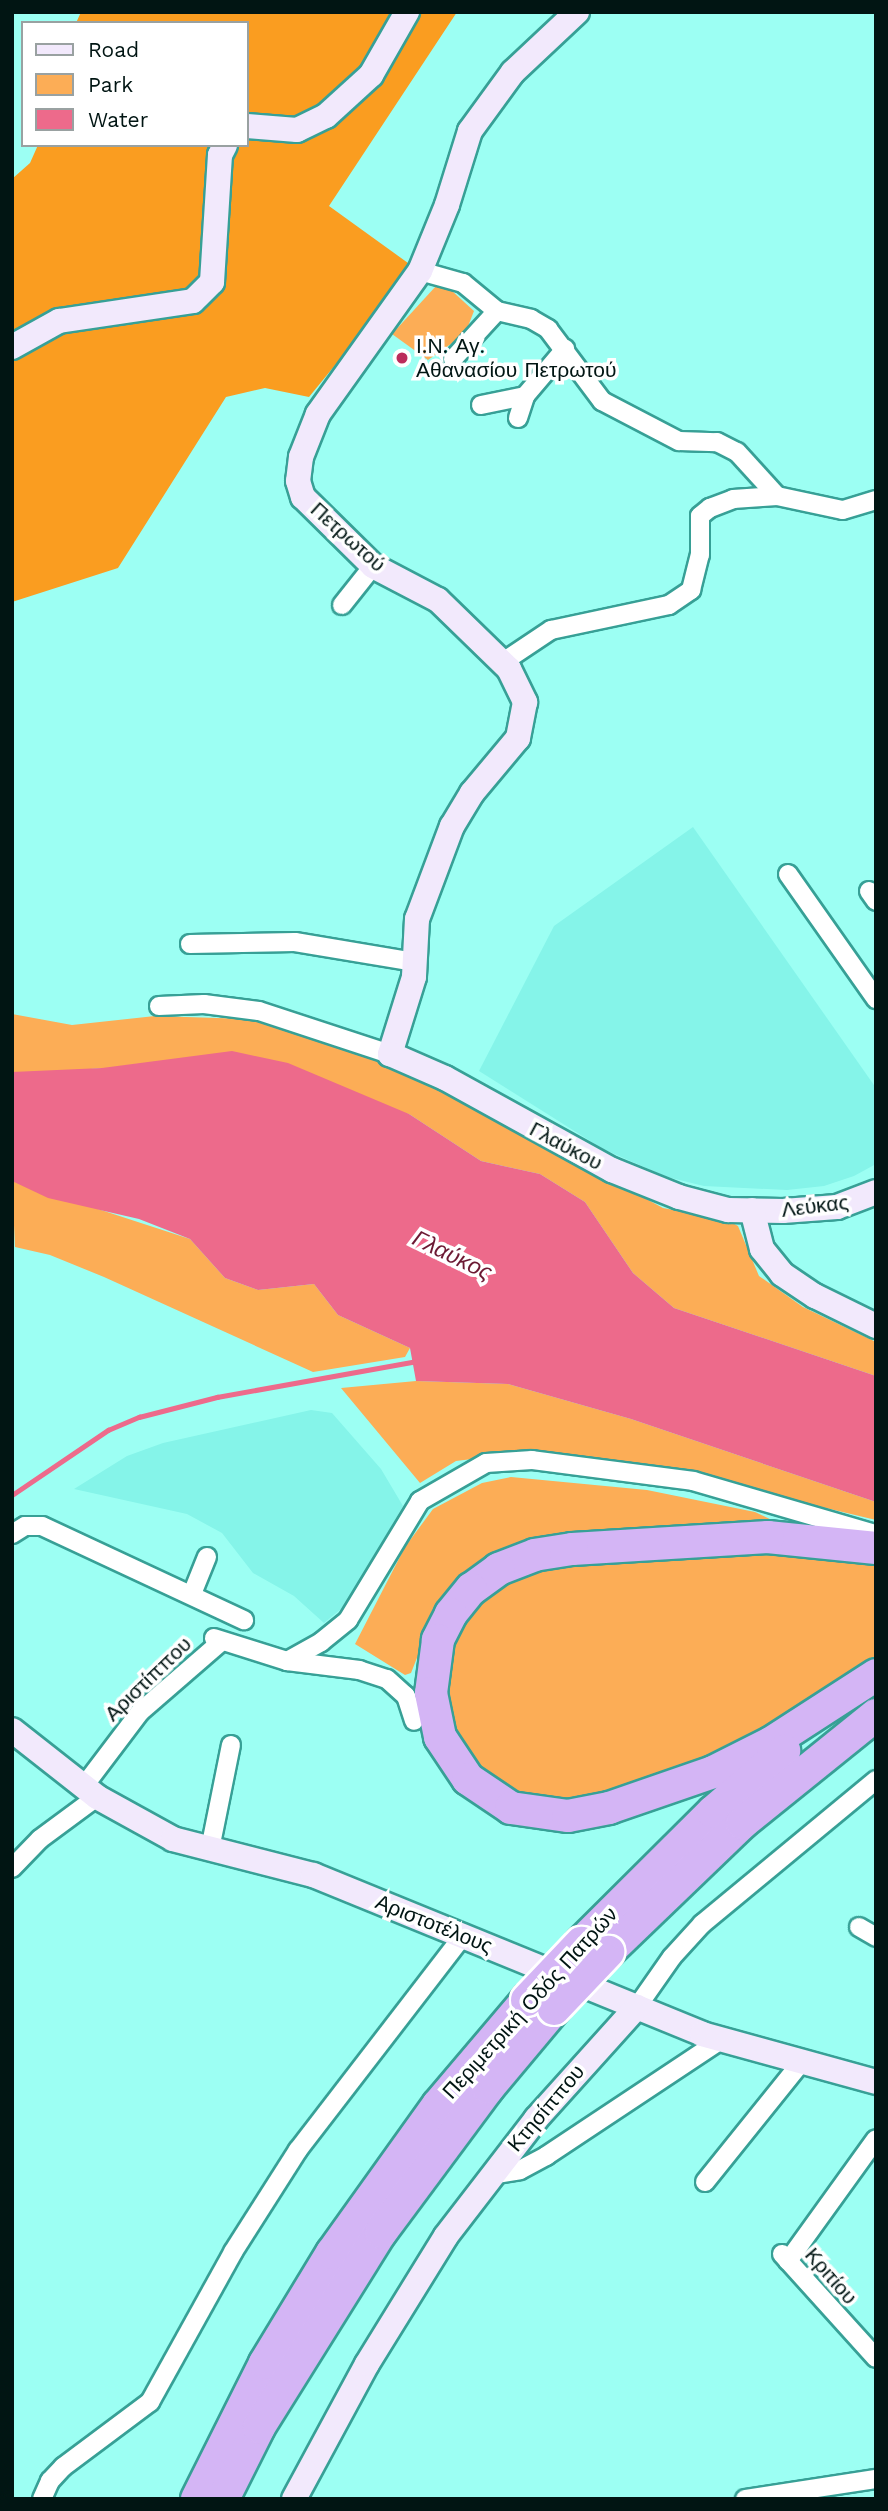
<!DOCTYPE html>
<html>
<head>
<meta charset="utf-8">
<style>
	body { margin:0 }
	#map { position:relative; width:888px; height:2511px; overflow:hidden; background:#9cfff3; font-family:"Work Sans",sans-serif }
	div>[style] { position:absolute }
	.built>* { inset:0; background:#85f4e9 }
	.green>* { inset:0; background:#fcad56 }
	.forest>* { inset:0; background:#fa9d20 }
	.water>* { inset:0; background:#ed6a8b }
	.stream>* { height:4.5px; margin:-2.25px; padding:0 2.25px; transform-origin:2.25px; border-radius:2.25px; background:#ed6a8b }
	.roads { filter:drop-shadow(2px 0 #37a096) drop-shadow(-2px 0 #37a096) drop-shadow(0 2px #37a096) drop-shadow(0 -2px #37a096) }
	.street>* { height:18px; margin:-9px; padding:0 9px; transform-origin:9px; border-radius:9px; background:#fff }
	.secondary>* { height:24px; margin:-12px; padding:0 12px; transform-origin:12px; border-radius:12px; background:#f2e9fc }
	.highway>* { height:32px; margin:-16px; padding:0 16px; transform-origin:16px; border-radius:16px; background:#d4b5f5 }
	.bridges { filter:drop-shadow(2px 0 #fff) drop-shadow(-2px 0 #fff) drop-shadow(0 2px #fff) drop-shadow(0 -2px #fff) }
	.highway-bridge>* { height:32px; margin:-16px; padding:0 16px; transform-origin:16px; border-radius:16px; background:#d4b5f5 }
	.dots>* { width:19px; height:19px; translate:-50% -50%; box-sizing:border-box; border:4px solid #fff; border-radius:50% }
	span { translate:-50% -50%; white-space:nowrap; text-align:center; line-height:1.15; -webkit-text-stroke:7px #fff; paint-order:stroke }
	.poi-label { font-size:21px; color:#011513 }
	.left { translate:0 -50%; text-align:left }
	.street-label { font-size:21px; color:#011513 }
	.water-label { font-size:23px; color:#6c1933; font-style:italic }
	.frame { position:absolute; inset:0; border:14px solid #011513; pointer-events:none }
	.legend { position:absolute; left:21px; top:21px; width:228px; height:126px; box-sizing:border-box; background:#fff; border:2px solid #99a1a1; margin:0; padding:9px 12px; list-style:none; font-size:21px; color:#011513 }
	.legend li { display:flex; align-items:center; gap:14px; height:35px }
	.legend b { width:35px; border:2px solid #99a1a1 }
</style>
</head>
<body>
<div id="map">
	<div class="built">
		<div style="clip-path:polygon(693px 827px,876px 1088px,876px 1164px,854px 1176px,824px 1186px,787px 1190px,704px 1186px,667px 1177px,603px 1149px,479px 1071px,554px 926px)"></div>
		<div style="clip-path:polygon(311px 1410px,332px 1413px,381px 1469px,403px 1506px,346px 1605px,324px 1623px,294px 1596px,253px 1573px,222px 1533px,187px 1514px,74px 1489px,127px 1456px,163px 1443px)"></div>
	</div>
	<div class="green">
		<div style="clip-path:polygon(436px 286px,451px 290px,474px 311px,465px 334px,428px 360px,392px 334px)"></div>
		<div style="clip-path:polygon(12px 1014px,72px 1025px,155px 1016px,277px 1020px,385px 1058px,663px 1208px,727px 1220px,738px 1226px,759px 1276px,803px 1307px,876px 1342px,876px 1376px,674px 1308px,633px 1273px,585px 1202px,540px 1174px,481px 1161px,409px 1114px,102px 1068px,20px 1075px,12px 1072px)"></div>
		<div style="clip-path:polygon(12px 1181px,190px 1239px,225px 1278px,258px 1290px,314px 1284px,338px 1315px,410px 1348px,405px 1357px,313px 1372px,104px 1277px,50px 1255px,15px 1247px)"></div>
		<div style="clip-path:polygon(416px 1381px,508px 1384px,631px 1419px,876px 1502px,876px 1520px,650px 1466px,527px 1452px,456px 1461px,420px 1483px,341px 1388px)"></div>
		<div style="clip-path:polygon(511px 1477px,647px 1490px,755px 1512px,776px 1522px,584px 1536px,428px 1630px,411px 1673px,405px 1675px,355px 1644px,405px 1547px,433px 1509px,482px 1483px)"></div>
		<div style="clip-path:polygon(773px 1548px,876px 1557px,876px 1657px,764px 1739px,576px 1804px,510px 1795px,462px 1755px,444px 1710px,449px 1644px,479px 1598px,537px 1567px)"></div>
	</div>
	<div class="forest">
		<div style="clip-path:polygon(81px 12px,457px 12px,329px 206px,408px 263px,381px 309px,309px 397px,265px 388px,226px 397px,118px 568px,12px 602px,12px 179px,30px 163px,38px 145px,247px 145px,247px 23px,76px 23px)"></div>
	</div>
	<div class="water">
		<div style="clip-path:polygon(232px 1051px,288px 1063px,409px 1114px,481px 1161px,540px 1174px,585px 1202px,633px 1273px,674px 1308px,876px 1376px,876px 1502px,631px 1419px,508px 1384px,416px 1381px,410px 1348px,338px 1315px,314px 1284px,258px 1290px,225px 1278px,190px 1239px,139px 1219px,48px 1198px,12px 1181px,12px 1072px,102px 1068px)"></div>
	</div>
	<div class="stream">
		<div style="left:12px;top:1495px;width:116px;rotate:-34.1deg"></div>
		<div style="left:108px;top:1430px;width:34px;rotate:-23deg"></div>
		<div style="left:139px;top:1417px;width:81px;rotate:-14.4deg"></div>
		<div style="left:217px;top:1397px;width:203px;rotate:-10.2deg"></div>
	</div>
	<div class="roads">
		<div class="street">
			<div style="left:420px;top:271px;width:45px;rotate:15.6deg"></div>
			<div style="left:463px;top:283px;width:44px;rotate:39.5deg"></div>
			<div style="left:497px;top:311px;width:35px;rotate:13deg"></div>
			<div style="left:531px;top:319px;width:20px;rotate:30deg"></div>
			<div style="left:548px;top:329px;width:90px;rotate:53.1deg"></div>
			<div style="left:602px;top:401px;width:87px;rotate:27.5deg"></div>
			<div style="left:679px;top:441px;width:38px;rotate:2deg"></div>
			<div style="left:717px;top:442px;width:22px;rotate:27deg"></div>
			<div style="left:737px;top:452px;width:59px;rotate:47.7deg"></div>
			<div style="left:453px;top:359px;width:65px;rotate:-47.5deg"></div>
			<div style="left:481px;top:405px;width:45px;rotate:-11.6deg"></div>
			<div style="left:525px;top:396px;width:62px;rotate:-49.6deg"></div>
			<div style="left:518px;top:418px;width:23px;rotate:-72deg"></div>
			<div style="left:342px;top:605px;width:50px;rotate:-51.5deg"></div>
			<div style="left:503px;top:662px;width:58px;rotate:-33.7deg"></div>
			<div style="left:551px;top:630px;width:121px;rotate:-12deg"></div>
			<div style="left:669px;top:605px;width:27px;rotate:-34deg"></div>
			<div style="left:691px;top:590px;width:36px;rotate:-76deg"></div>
			<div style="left:700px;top:555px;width:39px;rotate:-90deg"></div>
			<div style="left:700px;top:516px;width:13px;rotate:-39deg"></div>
			<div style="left:710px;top:508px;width:25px;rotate:-21deg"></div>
			<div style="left:733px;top:499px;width:44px;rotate:-3.9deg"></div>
			<div style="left:777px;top:496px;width:67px;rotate:12deg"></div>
			<div style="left:843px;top:510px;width:34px;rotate:-17deg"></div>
			<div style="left:788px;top:874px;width:153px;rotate:54.9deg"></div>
			<div style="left:869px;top:891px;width:12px;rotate:55deg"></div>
			<div style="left:190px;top:944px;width:105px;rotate:-1.1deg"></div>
			<div style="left:295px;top:942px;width:122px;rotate:9.5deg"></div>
			<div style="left:159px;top:1006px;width:45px;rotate:-2.5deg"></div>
			<div style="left:204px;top:1004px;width:55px;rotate:7.3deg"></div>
			<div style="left:259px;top:1011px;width:138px;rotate:18.2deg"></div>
			<div style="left:12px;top:1534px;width:15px;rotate:-32deg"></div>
			<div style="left:25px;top:1526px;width:17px"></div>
			<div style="left:42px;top:1526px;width:223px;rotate:25deg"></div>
			<div style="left:192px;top:1594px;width:40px;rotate:-68deg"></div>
			<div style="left:214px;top:1638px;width:77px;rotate:17.5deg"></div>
			<div style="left:287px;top:1661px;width:73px;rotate:7.1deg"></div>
			<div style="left:359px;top:1670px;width:29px;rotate:18deg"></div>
			<div style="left:387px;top:1679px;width:25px;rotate:42deg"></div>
			<div style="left:406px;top:1696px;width:26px;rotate:72deg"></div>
			<div style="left:287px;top:1661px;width:39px;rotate:-29deg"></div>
			<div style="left:321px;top:1642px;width:35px;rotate:-39deg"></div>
			<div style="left:348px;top:1620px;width:139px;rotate:-58.8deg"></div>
			<div style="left:420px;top:1501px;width:76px;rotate:-29.9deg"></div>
			<div style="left:486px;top:1463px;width:46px;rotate:-3.7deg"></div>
			<div style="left:532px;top:1460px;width:162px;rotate:7.4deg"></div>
			<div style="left:693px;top:1481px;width:191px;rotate:16.2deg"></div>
			<div style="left:84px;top:1786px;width:93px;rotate:-52.9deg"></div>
			<div style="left:140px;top:1712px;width:108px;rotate:-40.9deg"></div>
			<div style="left:210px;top:1849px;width:106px;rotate:-78.6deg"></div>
			<div style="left:12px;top:1868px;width:40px;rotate:-46deg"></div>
			<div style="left:40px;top:1839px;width:71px;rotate:-36.4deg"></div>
			<div style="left:859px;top:1927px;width:20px;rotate:30deg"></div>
			<div style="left:637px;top:2007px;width:61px;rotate:-55deg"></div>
			<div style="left:672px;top:1957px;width:45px;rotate:-47.7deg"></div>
			<div style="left:702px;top:1924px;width:226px;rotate:-39.6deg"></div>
			<div style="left:490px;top:2175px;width:30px;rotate:-9deg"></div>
			<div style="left:520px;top:2170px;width:30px;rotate:-28deg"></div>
			<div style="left:546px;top:2156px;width:208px;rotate:-33.6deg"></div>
			<div style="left:705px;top:2182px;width:151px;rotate:-51.2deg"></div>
			<div style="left:782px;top:2254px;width:140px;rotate:47.9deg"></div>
			<div style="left:788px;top:2261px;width:150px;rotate:-54.2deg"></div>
			<div style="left:42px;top:2499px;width:20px;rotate:-66deg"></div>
			<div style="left:50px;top:2481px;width:19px;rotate:-47deg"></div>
			<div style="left:63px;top:2467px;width:109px;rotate:-36.8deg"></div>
			<div style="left:150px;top:2402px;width:171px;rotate:-61deg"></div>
			<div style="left:233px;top:2252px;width:121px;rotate:-57.5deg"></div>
			<div style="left:298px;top:2150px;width:270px;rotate:-52.4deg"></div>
			<div style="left:745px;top:2499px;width:133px;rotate:-8.7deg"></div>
		</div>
		<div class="secondary">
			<div style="left:577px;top:12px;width:88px;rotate:136.8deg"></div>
			<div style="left:513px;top:72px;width:73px;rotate:126.1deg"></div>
			<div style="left:470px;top:131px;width:77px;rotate:107.3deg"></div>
			<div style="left:447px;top:205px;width:71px;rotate:112.2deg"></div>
			<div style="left:420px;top:271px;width:176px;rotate:125.5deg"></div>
			<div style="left:318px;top:414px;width:46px;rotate:111.6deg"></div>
			<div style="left:301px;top:457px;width:24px;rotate:97deg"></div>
			<div style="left:298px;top:481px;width:17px;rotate:73deg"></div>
			<div style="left:303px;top:497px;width:98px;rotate:44.6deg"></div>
			<div style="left:373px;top:566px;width:73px;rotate:27.6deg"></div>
			<div style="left:438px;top:600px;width:99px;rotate:44.2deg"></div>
			<div style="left:509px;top:669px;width:37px;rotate:64deg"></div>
			<div style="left:525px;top:702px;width:37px;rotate:101deg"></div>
			<div style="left:518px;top:738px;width:72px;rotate:129.9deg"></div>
			<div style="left:472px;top:793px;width:39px;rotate:121deg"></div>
			<div style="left:452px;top:826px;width:99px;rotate:110.6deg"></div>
			<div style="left:417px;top:919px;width:58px;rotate:93deg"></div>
			<div style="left:414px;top:977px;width:81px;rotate:107.3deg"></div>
			<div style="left:390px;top:1054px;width:60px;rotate:23.6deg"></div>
			<div style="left:445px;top:1078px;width:191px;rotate:28.9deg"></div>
			<div style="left:612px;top:1170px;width:72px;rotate:21.9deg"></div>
			<div style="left:679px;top:1197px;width:51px;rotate:14.9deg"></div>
			<div style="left:728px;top:1210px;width:55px;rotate:1deg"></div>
			<div style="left:783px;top:1211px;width:54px;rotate:-4.2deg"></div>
			<div style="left:837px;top:1207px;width:42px;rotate:-21deg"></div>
			<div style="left:247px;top:126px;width:50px;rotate:4.6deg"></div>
			<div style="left:297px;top:130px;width:32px;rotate:-26deg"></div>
			<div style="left:326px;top:116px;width:61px;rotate:-42.3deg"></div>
			<div style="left:371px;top:75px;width:73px;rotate:-60.3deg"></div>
			<div style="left:12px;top:347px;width:54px;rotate:-29deg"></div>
			<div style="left:59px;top:321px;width:135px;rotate:-8.5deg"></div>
			<div style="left:193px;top:301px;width:27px;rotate:-45deg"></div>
			<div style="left:212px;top:282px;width:127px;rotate:-86.4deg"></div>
			<div style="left:220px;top:155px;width:11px;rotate:-63deg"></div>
			<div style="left:752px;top:1210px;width:40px;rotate:75.6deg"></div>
			<div style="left:762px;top:1249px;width:32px;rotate:51deg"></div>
			<div style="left:782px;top:1274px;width:40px;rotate:34deg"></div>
			<div style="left:815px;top:1296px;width:68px;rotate:26.2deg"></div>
			<div style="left:12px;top:1730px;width:108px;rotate:38.2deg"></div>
			<div style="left:97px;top:1797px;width:87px;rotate:28.9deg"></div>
			<div style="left:173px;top:1839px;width:145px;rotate:14.4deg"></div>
			<div style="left:313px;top:1875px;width:420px;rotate:22.2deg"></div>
			<div style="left:702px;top:2034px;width:180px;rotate:15.4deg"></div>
			<div style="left:294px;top:2499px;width:153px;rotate:-61.6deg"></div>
			<div style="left:367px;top:2364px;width:150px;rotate:-58.3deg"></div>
			<div style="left:446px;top:2236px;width:148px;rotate:-52.4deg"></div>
			<div style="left:536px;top:2119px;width:151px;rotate:-48deg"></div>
		</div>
		<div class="highway">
			<div style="left:876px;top:1548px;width:109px;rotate:-174.2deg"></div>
			<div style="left:768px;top:1537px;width:196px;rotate:176.5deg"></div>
			<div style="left:572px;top:1549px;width:37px;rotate:171deg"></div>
			<div style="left:535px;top:1555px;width:39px;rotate:159deg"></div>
			<div style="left:499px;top:1569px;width:34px;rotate:144deg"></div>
			<div style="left:471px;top:1589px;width:32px;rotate:129deg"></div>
			<div style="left:451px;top:1614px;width:29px;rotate:117deg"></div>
			<div style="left:438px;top:1640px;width:53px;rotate:97.5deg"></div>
			<div style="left:431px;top:1693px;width:45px;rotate:78.4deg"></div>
			<div style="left:440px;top:1737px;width:50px;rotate:56.3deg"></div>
			<div style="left:468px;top:1779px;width:52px;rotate:34deg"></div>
			<div style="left:511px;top:1808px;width:58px;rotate:8deg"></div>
			<div style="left:568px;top:1816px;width:42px;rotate:-11deg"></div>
			<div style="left:609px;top:1808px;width:110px;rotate:-19.1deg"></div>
			<div style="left:713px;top:1772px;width:65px;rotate:-26.6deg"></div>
			<div style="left:771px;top:1743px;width:125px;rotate:-32.9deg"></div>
			<div style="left:581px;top:1943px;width:186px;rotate:-44.8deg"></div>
			<div style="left:713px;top:1812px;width:94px;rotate:-40.7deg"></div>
			<div style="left:608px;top:1952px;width:186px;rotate:-43.9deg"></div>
			<div style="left:742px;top:1823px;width:172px;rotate:-38.9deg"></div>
			<div style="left:197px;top:2499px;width:152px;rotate:-63.4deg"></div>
			<div style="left:265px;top:2363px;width:129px;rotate:-58.7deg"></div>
			<div style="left:332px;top:2253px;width:182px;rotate:-54.4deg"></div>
			<div style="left:438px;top:2105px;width:138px;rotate:-49.7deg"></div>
			<div style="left:223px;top:2499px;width:80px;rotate:-63.4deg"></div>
			<div style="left:259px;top:2427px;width:230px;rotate:-58deg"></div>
			<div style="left:381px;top:2232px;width:179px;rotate:-53.4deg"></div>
			<div style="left:488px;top:2088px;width:103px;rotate:-50.1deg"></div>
		</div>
	</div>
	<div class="bridges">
		<div class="highway-bridge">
			<div style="left:527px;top:2000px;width:79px;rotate:-46.5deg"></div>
			<div style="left:554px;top:2009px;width:79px;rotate:-46.5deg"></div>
		</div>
	</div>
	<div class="dots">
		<div style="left:402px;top:358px;background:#bb2d5c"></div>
	</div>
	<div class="poi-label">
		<span class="left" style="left:416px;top:358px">Ι.Ν. Αγ.<br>Αθανασίου Πετρωτού</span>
	</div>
	<div class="street-label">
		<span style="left:348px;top:537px;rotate:42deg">Πετρωτού</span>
		<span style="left:566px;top:1146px;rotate:28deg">Γλαύκου</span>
		<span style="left:815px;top:1206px;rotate:-7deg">Λεύκας</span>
		<span style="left:148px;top:1679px;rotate:-44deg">Αριστίππου</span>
		<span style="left:434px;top:1924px;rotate:22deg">Αριστοτέλους</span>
		<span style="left:530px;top:2003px;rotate:-48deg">Περιμετρική Οδός Πατρών</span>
		<span style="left:546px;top:2108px;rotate:-50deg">Κτησίππου</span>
		<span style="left:831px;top:2276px;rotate:49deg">Κριτίου</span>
	</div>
	<div class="water-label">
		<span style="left:452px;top:1256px;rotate:26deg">Γλαύκος</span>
	</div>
	<div class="frame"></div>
	<ul class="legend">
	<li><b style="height:9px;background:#f2e9fc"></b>Road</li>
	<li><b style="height:19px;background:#fcad56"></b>Park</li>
	<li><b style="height:19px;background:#ed6a8b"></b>Water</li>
	</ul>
</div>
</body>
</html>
